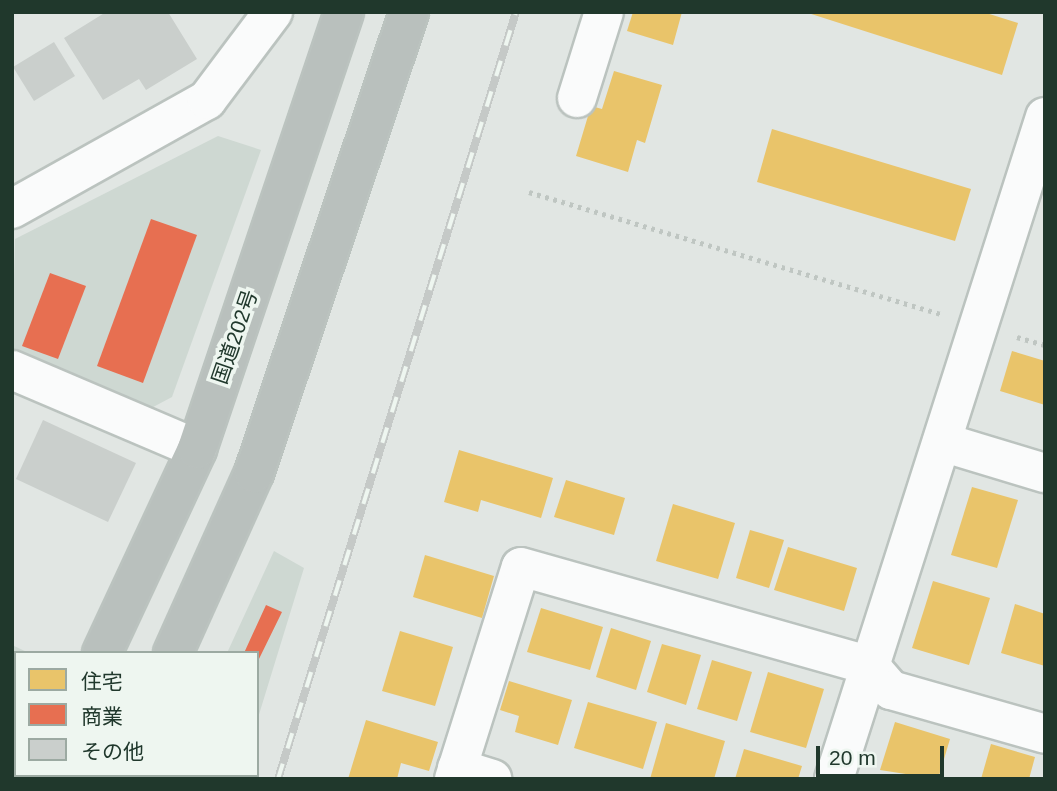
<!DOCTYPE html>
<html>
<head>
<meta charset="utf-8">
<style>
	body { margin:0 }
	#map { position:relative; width:1057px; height:791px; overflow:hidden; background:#e1e6e3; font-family:Helvetica,"Noto Sans JP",sans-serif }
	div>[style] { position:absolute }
	.built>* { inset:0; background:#ced8d2 }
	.homes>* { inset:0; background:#e9c46a }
	.shops>* { inset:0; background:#e76f51 }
	.building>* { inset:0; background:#cacfcc }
	.path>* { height:4.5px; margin-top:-2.25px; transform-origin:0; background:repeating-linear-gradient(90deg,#bfc6c2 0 3.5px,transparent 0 8.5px) }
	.roads { filter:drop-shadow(2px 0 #bbc3bf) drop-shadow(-2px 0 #bbc3bf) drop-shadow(0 2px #bbc3bf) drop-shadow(0 -2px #bbc3bf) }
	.minor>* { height:38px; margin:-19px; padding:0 19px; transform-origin:19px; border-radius:19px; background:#fafbfb }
	.highway>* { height:38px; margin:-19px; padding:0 19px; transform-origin:19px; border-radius:19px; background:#b9c0bd }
	.rail>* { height:8px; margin-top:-4px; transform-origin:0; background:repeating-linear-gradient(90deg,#eef6f0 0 16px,#c5c9c7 0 32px); box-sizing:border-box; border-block:2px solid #c5c9c7 }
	span { translate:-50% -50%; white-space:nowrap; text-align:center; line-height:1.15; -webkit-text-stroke:7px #eef6f0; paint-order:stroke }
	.street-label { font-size:21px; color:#20382c }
	.frame { position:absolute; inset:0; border:14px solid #20382c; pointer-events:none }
	.legend { position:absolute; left:14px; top:651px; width:245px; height:126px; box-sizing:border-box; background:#eef6f0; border:2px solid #9caaa2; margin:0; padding:9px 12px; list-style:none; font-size:21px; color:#20382c }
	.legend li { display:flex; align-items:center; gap:14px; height:35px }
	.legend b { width:35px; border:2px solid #9caaa2 }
	.scale { position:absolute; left:816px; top:746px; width:128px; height:32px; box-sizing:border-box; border:4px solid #20382c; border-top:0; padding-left:9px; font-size:21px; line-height:24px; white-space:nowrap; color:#20382c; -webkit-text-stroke:5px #eef6f0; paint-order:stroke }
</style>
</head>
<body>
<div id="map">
	<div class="built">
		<div style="clip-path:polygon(218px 136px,261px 150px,172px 397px,140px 414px,12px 358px,15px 239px)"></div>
		<div style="clip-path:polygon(274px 551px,304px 568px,257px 721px,257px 653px,227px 653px)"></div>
		<div style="clip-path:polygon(12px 645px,29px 653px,16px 653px,12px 749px)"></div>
	</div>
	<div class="homes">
		<div style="clip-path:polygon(633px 12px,682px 12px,673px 45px,627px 31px)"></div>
		<div style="clip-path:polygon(805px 12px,983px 12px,1018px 23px,1002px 75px)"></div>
		<div style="clip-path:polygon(614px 71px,662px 85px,645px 143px,637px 140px,628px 172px,576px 156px,591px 106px,602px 109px)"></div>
		<div style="clip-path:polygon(772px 129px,971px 189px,955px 241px,757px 182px)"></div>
		<div style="clip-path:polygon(1012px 351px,1045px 361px,1045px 405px,1000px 391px)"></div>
		<div style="clip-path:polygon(459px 450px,553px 478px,541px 518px,481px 500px,478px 512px,444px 502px)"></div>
		<div style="clip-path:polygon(566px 480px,625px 498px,614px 535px,554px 517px)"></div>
		<div style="clip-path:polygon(972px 487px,1018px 500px,997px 568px,951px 555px)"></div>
		<div style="clip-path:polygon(673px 504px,735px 523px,718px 579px,656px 561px)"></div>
		<div style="clip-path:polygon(750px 530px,784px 540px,769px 588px,736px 578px)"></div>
		<div style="clip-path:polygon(788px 547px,857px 568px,844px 611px,774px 590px)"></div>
		<div style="clip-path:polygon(425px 555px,494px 576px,482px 618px,413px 597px)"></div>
		<div style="clip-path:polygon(933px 581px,990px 598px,969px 665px,912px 648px)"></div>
		<div style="clip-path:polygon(1015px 604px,1045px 614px,1045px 666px,1001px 653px)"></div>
		<div style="clip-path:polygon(541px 608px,603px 627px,590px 670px,527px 652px)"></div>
		<div style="clip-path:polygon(611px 628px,651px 641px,636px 690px,596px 677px)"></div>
		<div style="clip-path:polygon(400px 631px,453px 647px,435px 706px,382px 691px)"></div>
		<div style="clip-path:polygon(662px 644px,701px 655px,686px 705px,647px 692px)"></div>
		<div style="clip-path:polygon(712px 660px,752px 672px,737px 721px,697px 709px)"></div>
		<div style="clip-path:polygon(768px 672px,824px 689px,806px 748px,750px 732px)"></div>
		<div style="clip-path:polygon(509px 681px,572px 700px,558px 745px,515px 732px,519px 716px,500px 710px)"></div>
		<div style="clip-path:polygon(588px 702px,657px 722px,643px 769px,574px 748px)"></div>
		<div style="clip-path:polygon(366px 720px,438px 742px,429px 771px,401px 763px,397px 779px,348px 779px)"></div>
		<div style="clip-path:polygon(895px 722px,950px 739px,938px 779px,880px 770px)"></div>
		<div style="clip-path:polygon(666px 723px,725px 741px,714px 779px,650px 779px)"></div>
		<div style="clip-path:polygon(991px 744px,1035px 757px,1029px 779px,981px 779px)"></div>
		<div style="clip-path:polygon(744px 749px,802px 766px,798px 779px,735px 779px)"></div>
	</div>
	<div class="shops">
		<div style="clip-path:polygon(151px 219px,197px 235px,143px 383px,97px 366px)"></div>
		<div style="clip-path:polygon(50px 273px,86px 286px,58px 359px,22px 346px)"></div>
		<div style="clip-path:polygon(266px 605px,282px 612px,257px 663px,257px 653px,244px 653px)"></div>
	</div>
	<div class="building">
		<div style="clip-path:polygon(106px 12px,168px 12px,197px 59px,146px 90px,139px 79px,103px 100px,64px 38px)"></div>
		<div style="clip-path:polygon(54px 42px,75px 76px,34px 101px,13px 67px)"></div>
		<div style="clip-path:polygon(43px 420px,136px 463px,108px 522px,16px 479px)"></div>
	</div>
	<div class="path">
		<div style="left:529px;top:192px;width:430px;rotate:16.5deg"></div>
		<div style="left:1017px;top:337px;width:29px;rotate:16deg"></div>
	</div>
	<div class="roads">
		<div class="minor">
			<div style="left:577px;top:98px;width:90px;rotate:-72.6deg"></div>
			<div style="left:12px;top:209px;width:223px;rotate:-29.2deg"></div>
			<div style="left:207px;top:100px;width:110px;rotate:-53.1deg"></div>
			<div style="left:12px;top:370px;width:201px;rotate:23.1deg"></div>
			<div style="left:942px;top:442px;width:108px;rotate:16.8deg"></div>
			<div style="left:457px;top:768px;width:37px;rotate:17deg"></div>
			<div style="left:454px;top:779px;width:222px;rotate:-72.5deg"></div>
			<div style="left:521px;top:567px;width:363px;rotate:15.8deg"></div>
			<div style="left:870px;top:666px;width:32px;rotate:49deg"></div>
			<div style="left:891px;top:690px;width:160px;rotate:15.9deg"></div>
			<div style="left:834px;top:779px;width:695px;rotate:-72.32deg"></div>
		</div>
		<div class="highway">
			<div style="left:102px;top:653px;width:225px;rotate:-65deg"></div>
			<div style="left:197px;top:449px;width:461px;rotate:-71.4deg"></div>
			<div style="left:173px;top:653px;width:197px;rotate:-65.8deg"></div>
			<div style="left:254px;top:473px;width:486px;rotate:-71.4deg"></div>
			<div style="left:44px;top:779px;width:4px;rotate:-76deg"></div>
			<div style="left:117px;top:779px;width:4px;rotate:-76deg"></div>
		</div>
	</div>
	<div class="rail">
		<div style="left:278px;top:779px;width:803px;rotate:-72.76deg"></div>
	</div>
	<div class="street-label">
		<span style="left:235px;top:337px;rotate:-71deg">国道202号</span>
	</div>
	<div class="frame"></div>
	<ul class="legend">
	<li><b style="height:19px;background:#e9c46a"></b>住宅</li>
	<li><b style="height:19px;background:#e76f51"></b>商業</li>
	<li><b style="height:19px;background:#cacfcc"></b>その他</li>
	</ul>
	<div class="scale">20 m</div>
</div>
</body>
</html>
